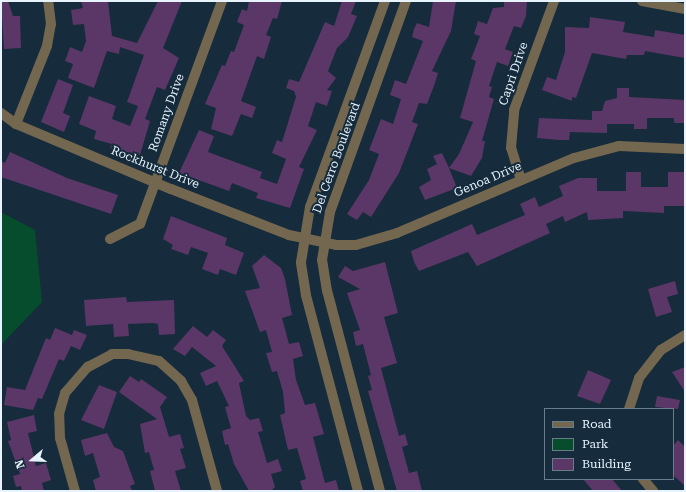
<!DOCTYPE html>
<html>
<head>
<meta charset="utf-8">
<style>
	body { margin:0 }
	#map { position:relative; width:686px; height:492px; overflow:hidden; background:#162b3b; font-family:"Roboto Serif",serif }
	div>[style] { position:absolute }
	.green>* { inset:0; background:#064d2d }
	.building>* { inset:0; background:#5a3767 }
	.minor>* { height:10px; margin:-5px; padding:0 5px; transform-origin:5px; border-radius:5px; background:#74674f }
	.tertiary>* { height:10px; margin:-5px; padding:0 5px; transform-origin:5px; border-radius:5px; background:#74674f }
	span { translate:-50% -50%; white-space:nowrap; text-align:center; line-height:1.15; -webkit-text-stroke:4px #162b3b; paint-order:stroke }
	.street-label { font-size:12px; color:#e7f4ff }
	.frame { position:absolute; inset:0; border:2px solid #e7f4ff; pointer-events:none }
	.legend { position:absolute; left:544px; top:408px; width:130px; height:72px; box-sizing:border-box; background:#162b3b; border:1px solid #6a7b89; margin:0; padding:5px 7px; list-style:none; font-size:12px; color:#e7f4ff }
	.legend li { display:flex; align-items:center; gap:8px; height:20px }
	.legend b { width:20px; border:1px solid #6a7b89 }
	.north { position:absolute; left:12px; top:440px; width:40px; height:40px; -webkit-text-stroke:3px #162b3b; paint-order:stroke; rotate:251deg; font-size:11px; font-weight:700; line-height:16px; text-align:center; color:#e7f4ff }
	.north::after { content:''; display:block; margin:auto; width:14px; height:18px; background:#e7f4ff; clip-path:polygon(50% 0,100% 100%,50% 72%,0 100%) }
</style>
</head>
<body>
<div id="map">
	<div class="green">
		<div style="clip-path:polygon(1px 212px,35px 230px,42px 302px,1px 345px)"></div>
	</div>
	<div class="building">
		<div style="clip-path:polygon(1px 1px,8px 1px,13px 16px,20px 16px,21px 48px,4px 49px)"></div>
		<div style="clip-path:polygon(81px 1px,108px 1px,112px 36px,137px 43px,158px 1px,182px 1px,163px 48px,179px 58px,165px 90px,157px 87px,145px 119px,150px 121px,140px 155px,110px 148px,112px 144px,94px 139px,96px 131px,79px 124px,89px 96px,116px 106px,112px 119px,130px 126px,138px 106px,127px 102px,144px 55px,120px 47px,119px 54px,107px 51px,94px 88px,68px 78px,73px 64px,65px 61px,70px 47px,82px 52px,86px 41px,84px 24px,73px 25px,71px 10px,83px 8px)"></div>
		<div style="clip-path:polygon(249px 1px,282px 1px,277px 19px,273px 18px,266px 35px,271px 37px,264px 59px,257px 56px,241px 101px,256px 107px,252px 118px,241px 114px,232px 136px,211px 129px,216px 108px,205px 104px,222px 65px,225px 66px,231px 51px,234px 52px,244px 25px,237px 22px,242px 9px,247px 11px)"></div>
		<div style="clip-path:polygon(342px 1px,356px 1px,351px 14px,357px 16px,348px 37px,337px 48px,328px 71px,336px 78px,327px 90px,332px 91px,327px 106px,316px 102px,308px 126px,317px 130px,299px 167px,304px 169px,290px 208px,256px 198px,258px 193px,232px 183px,229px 191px,179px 173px,199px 130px,214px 136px,208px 152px,262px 172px,260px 178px,277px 184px,286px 159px,272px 153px,277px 140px,282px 142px,296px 97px,294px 91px,286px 88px,289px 79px,299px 82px,325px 22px,334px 26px)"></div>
		<div style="clip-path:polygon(433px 1px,456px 1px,451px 31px,432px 71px,438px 73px,435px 83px,427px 104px,419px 103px,412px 122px,418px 124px,399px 173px,371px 217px,363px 212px,357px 220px,347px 214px,369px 180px,379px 154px,369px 150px,381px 119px,393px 124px,401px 99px,390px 95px,395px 80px,406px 84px,423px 41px,412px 37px,414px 29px,417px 23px,429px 27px)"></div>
		<div style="clip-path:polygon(504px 1px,527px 1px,526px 16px,521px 28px,514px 26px,505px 49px,513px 52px,508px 66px,497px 62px,489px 86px,492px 87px,489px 97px,494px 99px,482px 141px,485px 141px,482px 158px,471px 176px,449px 168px,457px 188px,425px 200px,419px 187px,431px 180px,427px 169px,437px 164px,433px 156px,442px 153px,449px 168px,459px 154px,473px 122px,460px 118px,476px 61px,471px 59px,480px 36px,474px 34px,478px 21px,487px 24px,493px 8px,504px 7px)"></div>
		<div style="clip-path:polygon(590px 17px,625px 22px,623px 32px,654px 37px,655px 30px,685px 35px,685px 58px,645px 51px,644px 55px,627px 55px,626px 59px,592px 53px,576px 98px,572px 97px,572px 101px,542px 90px,547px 77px,556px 80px,565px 52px,565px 27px,589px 28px)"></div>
		<div style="clip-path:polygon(58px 79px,73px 85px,63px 113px,70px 116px,64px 132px,41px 122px)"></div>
		<div style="clip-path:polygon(617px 88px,629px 88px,629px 97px,685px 100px,685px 123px,674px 123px,674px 118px,647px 118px,647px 129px,634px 129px,634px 124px,607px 124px,607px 133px,570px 132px,569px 140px,559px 140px,537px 138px,539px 118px,592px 120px,592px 111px,602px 111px,605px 101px,617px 98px)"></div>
		<div style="clip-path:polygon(10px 152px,67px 178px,118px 195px,111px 214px,1px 177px,1px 161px,5px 163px)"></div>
		<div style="clip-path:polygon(626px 172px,641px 172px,641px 187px,668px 187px,668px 172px,684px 172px,685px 206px,664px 206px,664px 213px,623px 211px,623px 218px,588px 220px,587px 212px,565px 222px,563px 216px,546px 224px,550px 233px,477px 266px,468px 252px,419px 271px,414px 262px,411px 251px,472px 224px,477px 235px,525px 215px,520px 204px,535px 197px,539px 207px,563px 196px,559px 186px,578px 178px,597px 178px,597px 191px,626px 191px)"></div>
		<div style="clip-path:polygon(171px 216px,227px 238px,225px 245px,244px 253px,236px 275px,220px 269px,218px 275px,202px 269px,208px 253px,191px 247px,188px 255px,171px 249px,173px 245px,163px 239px)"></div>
		<div style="clip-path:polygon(264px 255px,281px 268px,285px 279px,292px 315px,282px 318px,289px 344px,299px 342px,303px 356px,293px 359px,296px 380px,305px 405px,315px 403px,320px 420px,324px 434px,313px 437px,325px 483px,336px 480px,339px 491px,303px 491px,300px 481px,306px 479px,297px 448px,288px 450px,280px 415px,285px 413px,283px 392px,277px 371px,272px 372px,266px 353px,272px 352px,266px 330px,260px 332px,245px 291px,260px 288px,252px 266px)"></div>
		<div style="clip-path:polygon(385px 262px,398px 313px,384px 317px,397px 363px,381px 368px,399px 436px,405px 434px,408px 445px,402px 447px,409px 473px,417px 471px,422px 491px,397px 491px,368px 391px,372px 390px,368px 376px,371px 375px,363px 344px,356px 346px,353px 332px,360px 330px,347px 293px,360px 289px,338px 277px,345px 266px,353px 271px)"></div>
		<div style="clip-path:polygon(675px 281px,678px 294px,667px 297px,672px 312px,656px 317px,648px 289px)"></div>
		<div style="clip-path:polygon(126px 297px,127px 302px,174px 300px,175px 334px,159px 335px,158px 324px,153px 323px,128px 324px,129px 336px,114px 337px,113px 324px,86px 326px,84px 300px)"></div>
		<div style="clip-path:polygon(193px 326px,207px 337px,213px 330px,226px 340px,222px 346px,244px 381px,239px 383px,246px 416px,250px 420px,259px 418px,263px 431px,258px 432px,267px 463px,278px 459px,282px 471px,271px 474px,275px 487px,271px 491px,249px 491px,234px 464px,228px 444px,225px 445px,222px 431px,231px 428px,225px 407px,229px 406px,217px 381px,206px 386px,200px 373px,216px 366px,192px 347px,185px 356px,173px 349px)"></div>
		<div style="clip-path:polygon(55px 328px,72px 335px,74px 330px,87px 335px,80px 350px,71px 346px,64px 361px,59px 359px,42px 399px,38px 398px,33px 410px,4px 405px,7px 387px,25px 390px,46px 338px,50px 340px)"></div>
		<div style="clip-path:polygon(685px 367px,685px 392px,672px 372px)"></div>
		<div style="clip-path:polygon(588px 370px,611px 380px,600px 404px,577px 396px)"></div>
		<div style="clip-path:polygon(130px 376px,139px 382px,141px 379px,167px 397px,160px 407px,169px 437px,180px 434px,184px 448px,180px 449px,186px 468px,175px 471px,181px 491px,155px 491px,150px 471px,154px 470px,149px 452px,145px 453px,140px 424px,157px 419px,119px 392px)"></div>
		<div style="clip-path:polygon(99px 385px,117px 392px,104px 429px,81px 420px)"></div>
		<div style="clip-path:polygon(657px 396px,680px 400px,678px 409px,655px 407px)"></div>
		<div style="clip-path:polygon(34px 415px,37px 431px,28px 433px,36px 466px,46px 463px,51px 480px,42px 483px,44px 491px,22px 491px,21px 486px,16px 487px,13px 476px,20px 474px,8px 441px,11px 440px,7px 422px)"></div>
		<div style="clip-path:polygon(107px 433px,114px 447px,123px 451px,135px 484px,130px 486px,132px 491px,96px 491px,93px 480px,100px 477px,93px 453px,85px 456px,81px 440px)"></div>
		<div style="clip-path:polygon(678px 440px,685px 447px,685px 486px,673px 475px,673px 446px)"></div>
		<div style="clip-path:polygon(583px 479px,612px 479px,622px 491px,593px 491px)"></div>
	</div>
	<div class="minor">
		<div style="left:642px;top:1px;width:44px;rotate:10.5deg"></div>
		<div style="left:1px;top:113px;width:19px;rotate:36deg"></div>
		<div style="left:16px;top:124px;width:168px;rotate:22.8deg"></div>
		<div style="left:171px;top:189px;width:127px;rotate:21.3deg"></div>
		<div style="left:289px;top:235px;width:48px;rotate:12deg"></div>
		<div style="left:336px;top:245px;width:20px"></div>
		<div style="left:356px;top:245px;width:43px;rotate:-16.3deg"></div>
		<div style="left:397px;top:233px;width:192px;rotate:-23deg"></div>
		<div style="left:574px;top:158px;width:47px;rotate:-14.9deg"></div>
		<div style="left:619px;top:146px;width:66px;rotate:2.6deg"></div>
		<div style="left:16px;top:124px;width:84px;rotate:-68.3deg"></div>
		<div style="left:47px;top:46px;width:22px;rotate:-80deg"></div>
		<div style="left:51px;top:24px;width:23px;rotate:-97deg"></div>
		<div style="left:521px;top:180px;width:34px;rotate:-107deg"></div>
		<div style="left:511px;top:148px;width:38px;rotate:-85deg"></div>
		<div style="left:514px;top:110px;width:116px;rotate:-69.8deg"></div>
		<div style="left:110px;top:239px;width:34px;rotate:-27deg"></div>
		<div style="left:140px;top:224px;width:238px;rotate:-69.8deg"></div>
		<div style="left:629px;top:409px;width:33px;rotate:-72deg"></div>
		<div style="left:639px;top:378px;width:36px;rotate:-52deg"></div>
		<div style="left:661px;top:350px;width:28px;rotate:-32deg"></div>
		<div style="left:643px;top:479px;width:16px;rotate:50deg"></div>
		<div style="left:75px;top:491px;width:55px;rotate:-105.8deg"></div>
		<div style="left:60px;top:438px;width:24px;rotate:-92deg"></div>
		<div style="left:59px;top:414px;width:22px;rotate:-74deg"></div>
		<div style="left:65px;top:393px;width:35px;rotate:-49deg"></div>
		<div style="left:88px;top:367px;width:27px;rotate:-28deg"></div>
		<div style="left:112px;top:354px;width:16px"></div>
		<div style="left:128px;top:354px;width:32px;rotate:13deg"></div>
		<div style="left:159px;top:361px;width:30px;rotate:42deg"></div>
		<div style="left:181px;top:381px;width:22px;rotate:60deg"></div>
		<div style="left:192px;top:400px;width:94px;rotate:74.6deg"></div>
	</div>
	<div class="tertiary">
		<div style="left:358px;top:491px;width:203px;rotate:-104.9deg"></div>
		<div style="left:306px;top:295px;width:33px;rotate:-99deg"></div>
		<div style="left:301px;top:262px;width:56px;rotate:-80.7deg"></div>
		<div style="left:310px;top:207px;width:219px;rotate:-70deg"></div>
		<div style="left:380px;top:491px;width:207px;rotate:-104.8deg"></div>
		<div style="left:327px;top:291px;width:31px;rotate:-99deg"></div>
		<div style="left:322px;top:260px;width:49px;rotate:-80.5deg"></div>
		<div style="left:330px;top:212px;width:224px;rotate:-70.2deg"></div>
	</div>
	<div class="street-label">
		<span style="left:514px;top:74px;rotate:-71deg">Capri Drive</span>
		<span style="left:167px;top:113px;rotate:-70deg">Romany Drive</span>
		<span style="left:337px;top:158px;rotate:-70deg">Del Cerro Boulevard</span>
		<span style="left:155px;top:168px;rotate:22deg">Rockhurst Drive</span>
		<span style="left:488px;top:180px;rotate:-23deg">Genoa Drive</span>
	</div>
	<div class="frame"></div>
	<ul class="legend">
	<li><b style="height:5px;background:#74674f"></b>Road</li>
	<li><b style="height:11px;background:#064d2d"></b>Park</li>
	<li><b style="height:11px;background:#5a3767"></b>Building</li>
	</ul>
	<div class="north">N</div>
</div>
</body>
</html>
